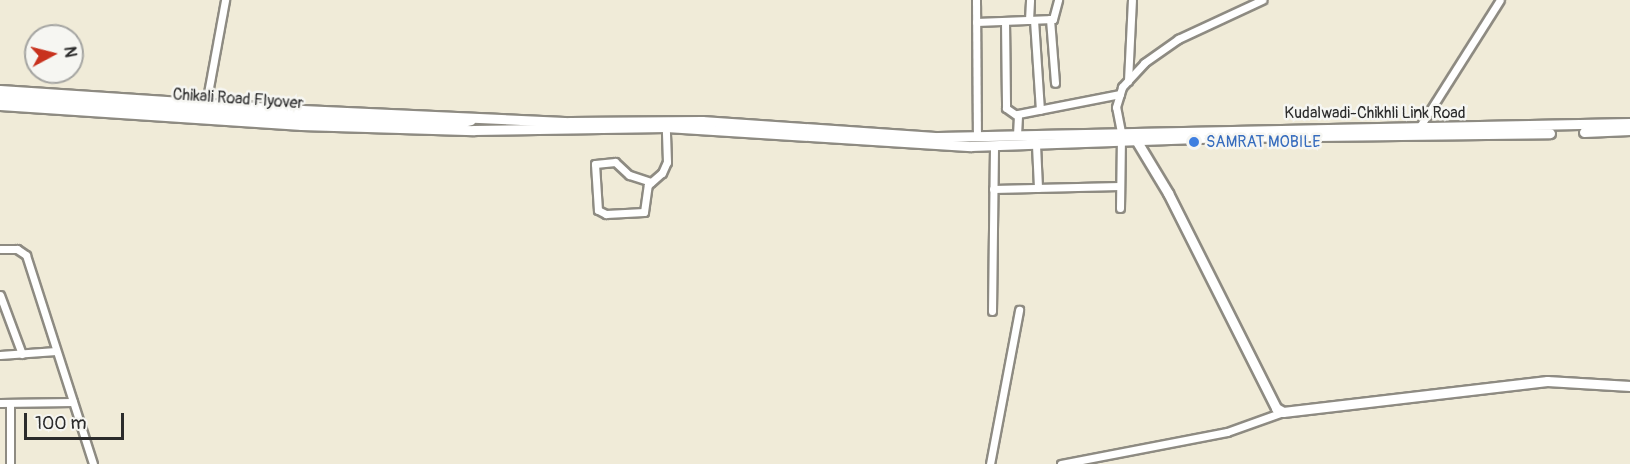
<!DOCTYPE html>
<html>
<head>
<meta charset="utf-8">
<style>
	body { margin:0 }
	#map { position:relative; width:1630px; height:464px; overflow:hidden; background:#f0ebd8; font-family:Pangolin,sans-serif }
	div>[style] { position:absolute }
	.roads { filter:drop-shadow(2px 0 #8e8b82) drop-shadow(-2px 0 #8e8b82) drop-shadow(0 2px #8e8b82) drop-shadow(0 -2px #8e8b82) }
	.street>* { height:7px; margin:-3.5px; padding:0 3.5px; transform-origin:3.5px; border-radius:3.5px; background:#fff }
	.secondary>* { height:9px; margin:-4.5px; padding:0 4.5px; transform-origin:4.5px; border-radius:4.5px; background:#fff }
	.dots>* { width:16px; height:16px; translate:-50% -50%; box-sizing:border-box; border:3px solid #f6f6f2; border-radius:50% }
	span { translate:-50% -50%; white-space:nowrap; text-align:center; line-height:1.15; -webkit-text-stroke:5px #f6f6f2; paint-order:stroke }
	.street-label { font-size:16px; color:#2b2b2b }
	.shop-label { font-size:16px; color:#366cbe }
	.left { translate:0 -50%; text-align:left }
	.north { position:absolute; left:24px; top:24px; width:60px; height:60px; box-sizing:border-box; background:#f6f6f2; border:2px solid #a5a5a2; border-radius:50%; rotate:83deg; font-size:16px; font-weight:700; line-height:24px; text-align:center; color:#2b2b2b }
	.north::after { content:''; display:block; margin:auto; width:21px; height:27px; background:#c8321e; clip-path:polygon(50% 0,100% 100%,50% 72%,0 100%) }
	.scale { position:absolute; left:24px; top:413px; width:100px; height:27px; box-sizing:border-box; border:3px solid #2b2b2b; border-top:0; padding-left:8px; font-size:18px; line-height:21px; white-space:nowrap; color:#2b2b2b; -webkit-text-stroke:4px #f6f6f2; paint-order:stroke }
</style>
</head>
<body>
<div id="map">
	<div class="roads">
		<div class="street">
			<div style="left:976px;top:0;width:137px;rotate:89.6deg"></div>
			<div style="left:1050px;top:19px;width:64px;rotate:85.5deg"></div>
			<div style="left:1029px;top:20px;width:20px;rotate:-87deg"></div>
			<div style="left:1034px;top:20px;width:90px;rotate:86.2deg"></div>
			<div style="left:1005px;top:21px;width:87px;rotate:89.3deg"></div>
			<div style="left:1006px;top:108px;width:12px;rotate:35deg"></div>
			<div style="left:976px;top:22px;width:77px;rotate:-2.2deg"></div>
			<div style="left:1053px;top:19px;width:20px;rotate:-75deg"></div>
			<div style="left:1128px;top:81px;width:81px;rotate:-87.2deg"></div>
			<div style="left:206px;top:104px;width:106px;rotate:-79.6deg"></div>
			<div style="left:1419px;top:128px;width:151px;rotate:-57.7deg"></div>
			<div style="left:1017px;top:135px;width:21px;rotate:-87deg"></div>
			<div style="left:1018px;top:114px;width:104px;rotate:-11.1deg"></div>
			<div style="left:1036px;top:145px;width:43px;rotate:87.3deg"></div>
			<div style="left:651px;top:182px;width:23px;rotate:-162deg"></div>
			<div style="left:629px;top:175px;width:19px;rotate:-137deg"></div>
			<div style="left:615px;top:162px;width:20px;rotate:174deg"></div>
			<div style="left:595px;top:164px;width:46px;rotate:86.3deg"></div>
			<div style="left:598px;top:210px;width:9px;rotate:27deg"></div>
			<div style="left:606px;top:214px;width:38px;rotate:-3deg"></div>
			<div style="left:644px;top:212px;width:27px;rotate:-82deg"></div>
			<div style="left:648px;top:185px;width:18px;rotate:-41deg"></div>
			<div style="left:662px;top:173px;width:12px;rotate:-66deg"></div>
			<div style="left:667px;top:162px;width:38px;rotate:-92deg"></div>
			<div style="left:993px;top:189px;width:127px;rotate:-1.4deg"></div>
			<div style="left:1120px;top:208px;width:76px;rotate:-89.2deg"></div>
			<div style="left:1121px;top:132px;width:25px;rotate:-101deg"></div>
			<div style="left:1116px;top:107px;width:21px;rotate:-73deg"></div>
			<div style="left:1122px;top:87px;width:33px;rotate:-47deg"></div>
			<div style="left:1144px;top:63px;width:42px;rotate:-35.2deg"></div>
			<div style="left:1178px;top:39px;width:93px;rotate:-24.9deg"></div>
			<div style="left:0;top:249px;width:17px"></div>
			<div style="left:17px;top:249px;width:11px;rotate:34deg"></div>
			<div style="left:26px;top:255px;width:219px;rotate:72.2deg"></div>
			<div style="left:0;top:295px;width:63px;rotate:69.6deg"></div>
			<div style="left:992px;top:311px;width:166px;rotate:-89.3deg"></div>
			<div style="left:0;top:355px;width:56px;rotate:-4.1deg"></div>
			<div style="left:0;top:403px;width:73px;rotate:-0.8deg"></div>
			<div style="left:10px;top:464px;width:61px;rotate:-90deg"></div>
			<div style="left:990px;top:464px;width:157px;rotate:-79.3deg"></div>
			<div style="left:1061px;top:464px;width:169px;rotate:-10.9deg"></div>
			<div style="left:1227px;top:432px;width:59px;rotate:-19.7deg"></div>
		</div>
		<div class="secondary">
			<div style="left:0;top:90px;width:303px;rotate:3.8deg"></div>
			<div style="left:302px;top:110px;width:268px;rotate:2.6deg"></div>
			<div style="left:570px;top:122px;width:132px;rotate:-0.4deg"></div>
			<div style="left:702px;top:121px;width:237px;rotate:3.9deg"></div>
			<div style="left:938px;top:137px;width:692px;rotate:-1.16deg"></div>
			<div style="left:0;top:98px;width:303px;rotate:3.8deg"></div>
			<div style="left:302px;top:118px;width:156px;rotate:1.8deg"></div>
			<div style="left:458px;top:123px;width:13px;rotate:-13deg"></div>
			<div style="left:0;top:105px;width:302px;rotate:3.8deg"></div>
			<div style="left:301px;top:125px;width:173px;rotate:1.7deg"></div>
			<div style="left:474px;top:130px;width:192px;rotate:-0.9deg"></div>
			<div style="left:666px;top:127px;width:306px;rotate:3.6deg"></div>
			<div style="left:971px;top:146px;width:263px;rotate:-2deg"></div>
			<div style="left:1234px;top:137px;width:316px;rotate:-0.7deg"></div>
			<div style="left:1584px;top:132px;width:46px;rotate:-2.5deg"></div>
			<div style="left:1136px;top:140px;width:62px;rotate:58.9deg"></div>
			<div style="left:1168px;top:193px;width:241px;rotate:63.3deg"></div>
			<div style="left:1276px;top:408px;width:8px;rotate:30deg"></div>
			<div style="left:1283px;top:412px;width:266px;rotate:-6.7deg"></div>
			<div style="left:1547px;top:381px;width:83px;rotate:3.4deg"></div>
		</div>
	</div>
	<div class="dots">
		<div style="left:1194px;top:142px;background:#3f7fe0"></div>
	</div>
	<div class="street-label">
		<span style="left:238px;top:99px;rotate:4deg">Chikali Road Flyover</span>
		<span style="left:1375px;top:113px">Kudalwadi-Chikhli Link Road</span>
	</div>
	<div class="shop-label">
		<span class="left" style="left:1206px;top:142px">SAMRAT MOBILE</span>
	</div>
	<div class="north">N</div>
	<div class="scale">100 m</div>
</div>
</body>
</html>
